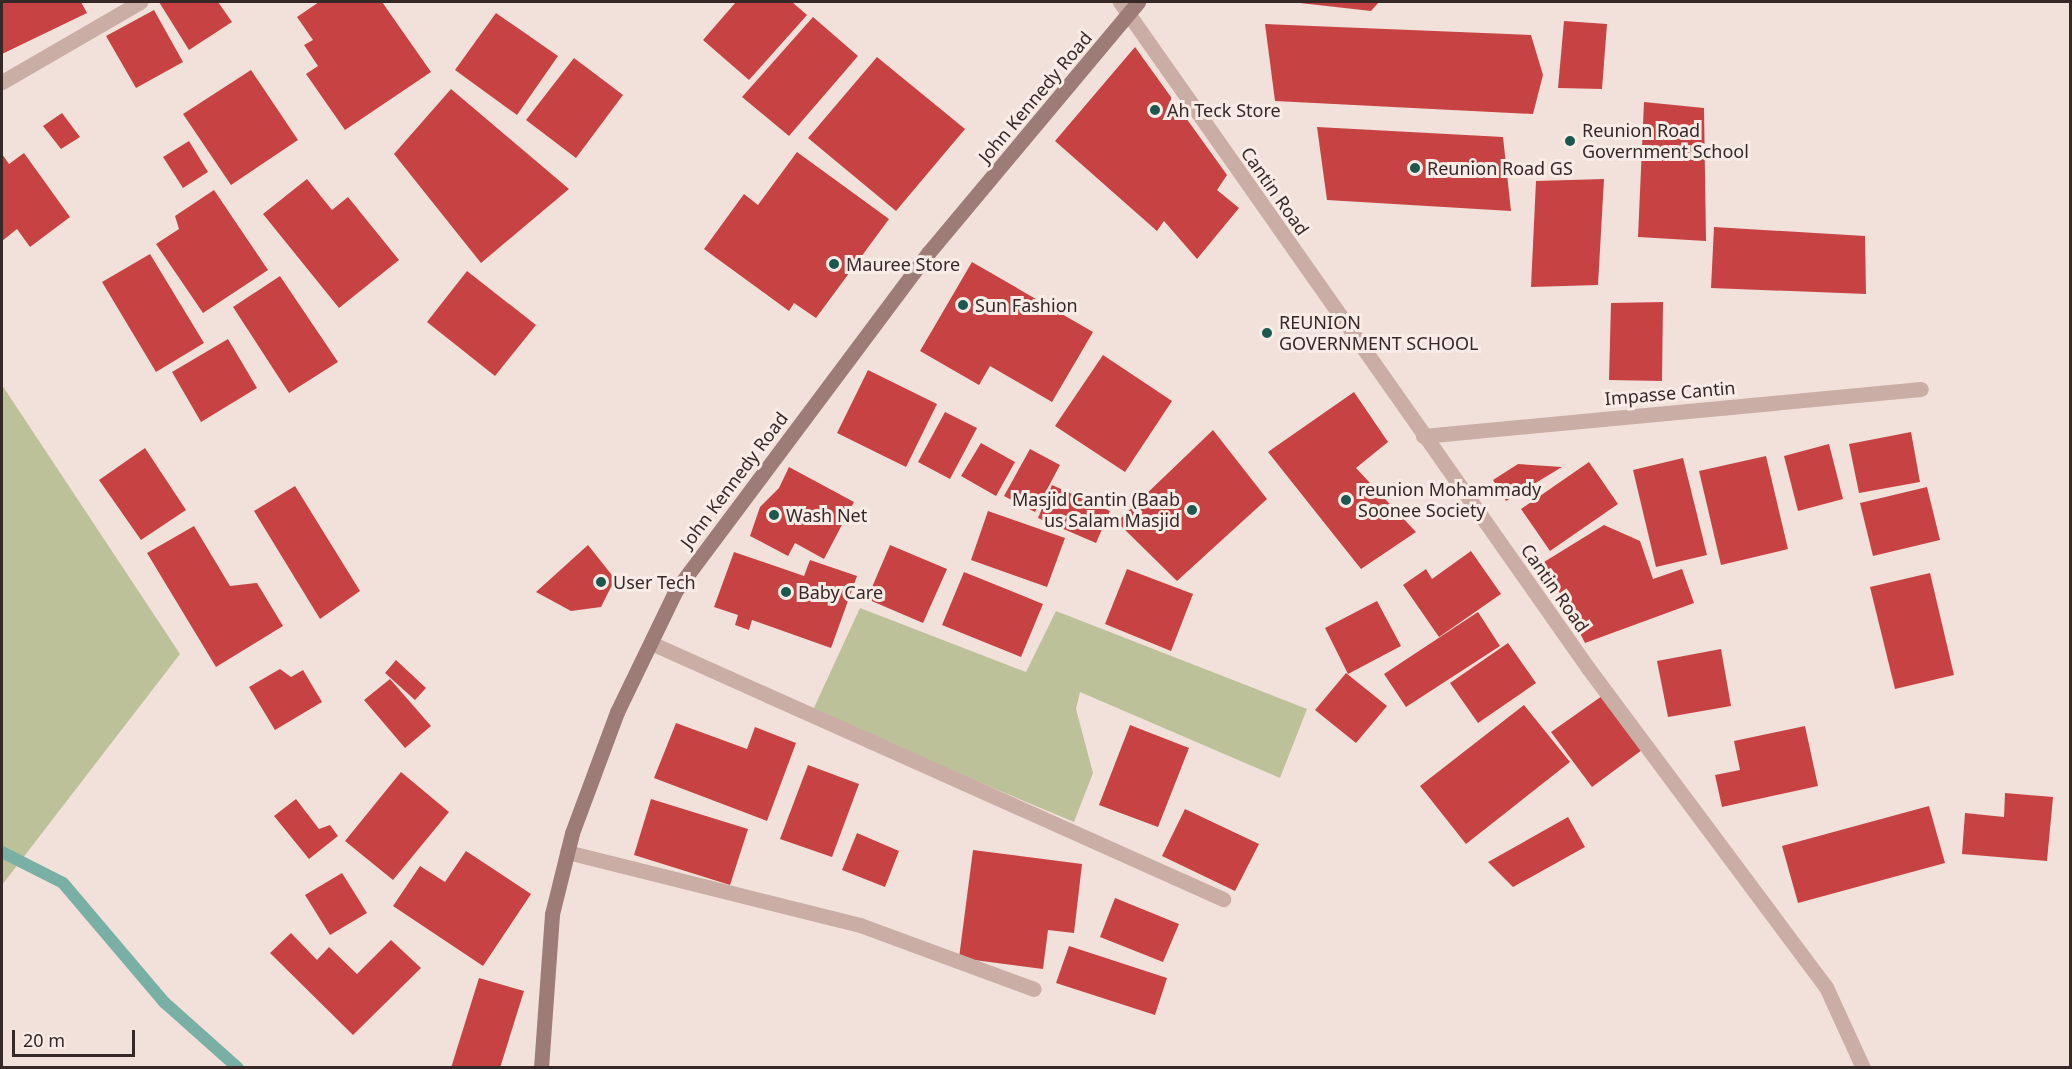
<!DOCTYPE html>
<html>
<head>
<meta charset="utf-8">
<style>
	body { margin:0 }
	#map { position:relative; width:2072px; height:1069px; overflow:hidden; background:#f2e1da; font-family:"Noto Sans",sans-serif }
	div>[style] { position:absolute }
	.green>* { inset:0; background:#bdc19a }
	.stream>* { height:12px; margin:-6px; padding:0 6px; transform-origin:6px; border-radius:6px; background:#79afa4 }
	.building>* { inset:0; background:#c74343 }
	.street>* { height:15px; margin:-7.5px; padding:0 7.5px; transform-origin:7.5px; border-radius:7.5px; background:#caaea6 }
	.secondary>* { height:15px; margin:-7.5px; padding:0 7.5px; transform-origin:7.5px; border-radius:7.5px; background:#9d7c78 }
	.dots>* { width:16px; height:16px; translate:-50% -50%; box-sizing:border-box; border:3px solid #f9ece7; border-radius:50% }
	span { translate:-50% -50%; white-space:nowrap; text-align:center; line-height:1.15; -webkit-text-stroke:6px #f9ece7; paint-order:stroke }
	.street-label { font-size:18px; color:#362827 }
	.poi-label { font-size:18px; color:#362827 }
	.left { translate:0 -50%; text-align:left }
	.right { translate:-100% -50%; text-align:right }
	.frame { position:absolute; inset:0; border:3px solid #362827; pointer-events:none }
	.scale { position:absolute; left:12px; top:1030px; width:123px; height:27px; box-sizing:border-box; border:3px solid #362827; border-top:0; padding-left:8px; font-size:18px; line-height:21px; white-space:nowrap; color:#362827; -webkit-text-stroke:4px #f9ece7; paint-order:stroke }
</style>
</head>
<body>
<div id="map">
	<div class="green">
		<div style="clip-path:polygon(2px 385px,180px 654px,2px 885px)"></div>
		<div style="clip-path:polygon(860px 608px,1026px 672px,1056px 611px,1307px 709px,1280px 778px,1080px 692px,1076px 709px,1093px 773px,1074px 822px,812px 712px)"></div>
	</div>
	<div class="stream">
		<div style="left:2px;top:852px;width:68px;rotate:26.9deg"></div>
		<div style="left:63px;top:883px;width:156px;rotate:49.7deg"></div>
		<div style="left:164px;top:1002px;width:99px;rotate:41.7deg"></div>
	</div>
	<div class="building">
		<div style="clip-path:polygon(2px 2px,81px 2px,87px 13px,2px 54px)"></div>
		<div style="clip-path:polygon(159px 2px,218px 2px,232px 22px,189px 50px)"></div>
		<div style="clip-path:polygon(319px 2px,382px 2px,431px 72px,345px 130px,306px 74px,318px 66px,304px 45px,313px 40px,297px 17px)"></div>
		<div style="clip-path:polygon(736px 2px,792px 2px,807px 15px,749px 80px,703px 40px)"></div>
		<div style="clip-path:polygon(1291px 2px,1379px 2px,1371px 11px)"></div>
		<div style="clip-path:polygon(154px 10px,183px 62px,136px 88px,106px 36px)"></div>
		<div style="clip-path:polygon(496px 13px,558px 56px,517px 115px,455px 70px)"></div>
		<div style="clip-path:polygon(813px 17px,858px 56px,789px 136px,742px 97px)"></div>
		<div style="clip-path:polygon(1564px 21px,1607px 24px,1602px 89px,1558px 88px)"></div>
		<div style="clip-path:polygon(1265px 24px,1531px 35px,1543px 75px,1533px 114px,1275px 101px)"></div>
		<div style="clip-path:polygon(1135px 47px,1227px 175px,1217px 190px,1239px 208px,1197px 259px,1164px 221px,1157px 231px,1055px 141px)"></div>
		<div style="clip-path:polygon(877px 57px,965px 129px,896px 211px,808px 138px)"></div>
		<div style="clip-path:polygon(574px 58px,623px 95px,576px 158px,526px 120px)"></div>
		<div style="clip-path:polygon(251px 70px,298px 140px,231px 185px,183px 114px)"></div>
		<div style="clip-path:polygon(451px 89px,569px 189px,481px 263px,394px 154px)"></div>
		<div style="clip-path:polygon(1644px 102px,1704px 108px,1706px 241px,1638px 237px)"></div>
		<div style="clip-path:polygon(62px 113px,80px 137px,61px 149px,43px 126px)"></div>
		<div style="clip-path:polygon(1317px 127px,1503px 137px,1511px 211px,1327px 200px)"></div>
		<div style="clip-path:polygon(189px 141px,208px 172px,183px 188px,163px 157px)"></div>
		<div style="clip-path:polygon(797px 152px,889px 219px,816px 318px,794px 303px,789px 311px,704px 249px,744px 194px,758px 205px)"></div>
		<div style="clip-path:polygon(24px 153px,70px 217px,30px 247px,17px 229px,2px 241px,2px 154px,9px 164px)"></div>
		<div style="clip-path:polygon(307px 179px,332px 210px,348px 197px,399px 260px,339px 308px,263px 214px)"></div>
		<div style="clip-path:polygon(1604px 179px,1598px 285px,1531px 287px,1536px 181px)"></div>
		<div style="clip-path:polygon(214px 190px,268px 270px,203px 313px,156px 244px,179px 229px,175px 216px)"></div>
		<div style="clip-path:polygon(1714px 227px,1865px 236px,1866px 294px,1711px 288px)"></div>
		<div style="clip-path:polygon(150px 254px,204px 343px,156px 372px,102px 282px)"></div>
		<div style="clip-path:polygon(972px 262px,1093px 332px,1052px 402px,990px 366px,979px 385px,920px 351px)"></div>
		<div style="clip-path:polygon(467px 271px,536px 325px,495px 376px,427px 322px)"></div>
		<div style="clip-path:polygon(280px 276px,338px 362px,289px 393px,233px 307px)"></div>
		<div style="clip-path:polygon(1663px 302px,1662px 381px,1609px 380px,1611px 303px)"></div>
		<div style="clip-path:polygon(228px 339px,257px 388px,201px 422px,172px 372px)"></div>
		<div style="clip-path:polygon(1103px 355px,1172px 401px,1125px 472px,1055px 426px)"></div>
		<div style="clip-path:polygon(868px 370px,937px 404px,906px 467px,837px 433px)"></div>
		<div style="clip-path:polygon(1354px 392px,1388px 442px,1356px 468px,1416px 532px,1361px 569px,1268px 452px)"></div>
		<div style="clip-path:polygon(945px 412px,977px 428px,950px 479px,918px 462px)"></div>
		<div style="clip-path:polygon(1213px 430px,1267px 499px,1177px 581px,1117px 522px)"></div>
		<div style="clip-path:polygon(1911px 432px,1920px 482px,1859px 493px,1849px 444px)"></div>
		<div style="clip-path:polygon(981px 443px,1015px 462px,996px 496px,961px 476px)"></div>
		<div style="clip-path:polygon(1829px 444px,1843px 499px,1798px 511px,1784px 456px)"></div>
		<div style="clip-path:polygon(145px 448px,186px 510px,141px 540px,99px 480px)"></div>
		<div style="clip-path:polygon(1030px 449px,1060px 465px,1035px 512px,1004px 496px)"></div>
		<div style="clip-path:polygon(1766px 456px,1788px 549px,1721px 565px,1699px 471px)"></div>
		<div style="clip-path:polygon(1683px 458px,1707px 555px,1656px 567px,1633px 470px)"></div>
		<div style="clip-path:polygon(1589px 462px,1618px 504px,1550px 551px,1521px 509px)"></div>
		<div style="clip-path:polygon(1518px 464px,1562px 467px,1506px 501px,1493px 480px)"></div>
		<div style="clip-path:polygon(789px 467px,854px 502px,824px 559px,795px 543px,788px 556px,750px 536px,760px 507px,779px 488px)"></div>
		<div style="clip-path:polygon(1052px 485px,1110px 511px,1096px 543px,1038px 518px)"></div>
		<div style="clip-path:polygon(295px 486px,360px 591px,320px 619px,254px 511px)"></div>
		<div style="clip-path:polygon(1927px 487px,1940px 540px,1873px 556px,1860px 503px)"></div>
		<div style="clip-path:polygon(988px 511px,1065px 538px,1047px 587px,971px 560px)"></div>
		<div style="clip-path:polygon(1604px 525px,1640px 541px,1653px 579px,1682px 569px,1694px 603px,1585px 643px,1544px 562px)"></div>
		<div style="clip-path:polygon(194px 526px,230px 586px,257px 583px,283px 626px,216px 667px,147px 553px)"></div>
		<div style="clip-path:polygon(588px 545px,615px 579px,601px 607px,571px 611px,536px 592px)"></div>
		<div style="clip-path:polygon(890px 545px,947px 569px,923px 623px,867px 599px)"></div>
		<div style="clip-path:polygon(1471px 551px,1501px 594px,1439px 637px,1403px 585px,1426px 569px,1432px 579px)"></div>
		<div style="clip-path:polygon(734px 552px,804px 576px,810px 560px,857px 576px,831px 648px,752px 620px,749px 630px,735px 625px,738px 615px,714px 607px)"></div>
		<div style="clip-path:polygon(1127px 569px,1193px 594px,1171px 651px,1105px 624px)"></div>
		<div style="clip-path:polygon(964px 572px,1043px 604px,1021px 657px,942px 625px)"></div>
		<div style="clip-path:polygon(1930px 573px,1954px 675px,1895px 689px,1870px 587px)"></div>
		<div style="clip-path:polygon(1377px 601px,1401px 646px,1348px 674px,1325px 628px)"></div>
		<div style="clip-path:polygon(1478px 612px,1500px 646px,1406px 707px,1384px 674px)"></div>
		<div style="clip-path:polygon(1508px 643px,1536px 683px,1478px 723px,1450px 683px)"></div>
		<div style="clip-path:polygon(1721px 649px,1731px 706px,1668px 717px,1657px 661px)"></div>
		<div style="clip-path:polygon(396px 660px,426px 688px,415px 700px,385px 673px)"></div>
		<div style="clip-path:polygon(280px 669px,291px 677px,303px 670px,322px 702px,275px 730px,249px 687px)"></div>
		<div style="clip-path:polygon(1346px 673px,1387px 706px,1356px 743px,1315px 710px)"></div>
		<div style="clip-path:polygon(390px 679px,431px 726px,405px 748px,364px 700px)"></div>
		<div style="clip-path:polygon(1602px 696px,1642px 750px,1592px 787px,1551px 732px)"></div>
		<div style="clip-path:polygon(1524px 705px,1570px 762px,1466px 844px,1420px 786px)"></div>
		<div style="clip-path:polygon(676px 723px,747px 749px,755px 727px,796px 743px,767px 821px,654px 778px)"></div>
		<div style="clip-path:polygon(1130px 725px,1189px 748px,1158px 827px,1099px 805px)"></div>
		<div style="clip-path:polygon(1805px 726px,1818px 786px,1722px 807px,1715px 775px,1740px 770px,1734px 741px)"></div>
		<div style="clip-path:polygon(808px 765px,859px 784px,832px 857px,780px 839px)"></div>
		<div style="clip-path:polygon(401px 772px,449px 812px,393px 880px,345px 841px)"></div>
		<div style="clip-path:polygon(2005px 793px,2053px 797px,2047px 861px,1962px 854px,1965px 813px,2004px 817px)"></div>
		<div style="clip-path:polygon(296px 799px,319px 829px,330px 825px,338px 836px,309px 859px,274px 816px)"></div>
		<div style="clip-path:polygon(651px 799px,748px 829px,730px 885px,634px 855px)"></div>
		<div style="clip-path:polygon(1929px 806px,1945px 863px,1798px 903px,1782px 846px)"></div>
		<div style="clip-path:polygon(1185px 809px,1259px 844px,1235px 891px,1162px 856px)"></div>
		<div style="clip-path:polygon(1568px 817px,1585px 847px,1513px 887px,1488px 862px)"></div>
		<div style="clip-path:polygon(857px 833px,899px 851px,885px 887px,842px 870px)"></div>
		<div style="clip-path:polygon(973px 850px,1082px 864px,1074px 933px,1048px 930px,1043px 969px,959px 958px)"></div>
		<div style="clip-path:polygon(466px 851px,531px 894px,483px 966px,393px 906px,420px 866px,445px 882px)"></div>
		<div style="clip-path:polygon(342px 873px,367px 913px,330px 935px,305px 895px)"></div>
		<div style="clip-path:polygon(1115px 898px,1179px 924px,1163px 962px,1100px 937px)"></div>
		<div style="clip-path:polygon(291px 933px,317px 960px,329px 947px,357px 974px,391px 940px,421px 968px,353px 1035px,270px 953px)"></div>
		<div style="clip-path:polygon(1069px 946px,1167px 978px,1155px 1015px,1056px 983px)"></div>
		<div style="clip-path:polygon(479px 978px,524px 991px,500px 1068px,451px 1068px)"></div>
	</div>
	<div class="street">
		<div style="left:1120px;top:2px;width:814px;rotate:54.9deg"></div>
		<div style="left:1588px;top:668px;width:398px;rotate:53.3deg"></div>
		<div style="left:1826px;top:987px;width:89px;rotate:65.4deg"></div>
		<div style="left:2px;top:82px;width:160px;rotate:-30.1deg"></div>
		<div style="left:1423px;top:436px;width:500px;rotate:-5.39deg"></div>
		<div style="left:651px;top:643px;width:627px;rotate:24.11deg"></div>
		<div style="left:567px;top:852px;width:302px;rotate:14deg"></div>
		<div style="left:860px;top:925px;width:185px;rotate:20.2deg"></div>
	</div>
	<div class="secondary">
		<div style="left:541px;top:1068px;width:154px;rotate:-85.9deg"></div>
		<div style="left:552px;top:914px;width:83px;rotate:-76.1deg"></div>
		<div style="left:572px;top:833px;width:129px;rotate:-69.6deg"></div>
		<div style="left:617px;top:712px;width:136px;rotate:-64.2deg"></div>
		<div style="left:676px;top:590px;width:422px;rotate:-53.2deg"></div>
		<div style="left:929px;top:252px;width:326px;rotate:-50.1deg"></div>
	</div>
	<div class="dots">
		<div style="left:1155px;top:110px;background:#1c584d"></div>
		<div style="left:1570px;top:141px;background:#1c584d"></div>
		<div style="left:1415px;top:168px;background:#1c584d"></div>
		<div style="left:834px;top:264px;background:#1c584d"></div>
		<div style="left:963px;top:305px;background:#1c584d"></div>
		<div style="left:1267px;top:333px;background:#1c584d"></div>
		<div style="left:1346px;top:500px;background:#1c584d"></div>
		<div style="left:1192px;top:510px;background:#1c584d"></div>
		<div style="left:774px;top:515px;background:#1c584d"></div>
		<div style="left:601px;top:582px;background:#1c584d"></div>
		<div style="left:786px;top:592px;background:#1c584d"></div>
	</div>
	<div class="street-label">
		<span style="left:1035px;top:97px;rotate:-50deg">John Kennedy Road</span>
		<span style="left:1275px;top:191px;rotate:55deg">Cantin Road</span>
		<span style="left:1670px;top:393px;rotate:-5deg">Impasse Cantin</span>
		<span style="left:734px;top:480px;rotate:-53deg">John Kennedy Road</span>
		<span style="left:1555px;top:588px;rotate:55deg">Cantin Road</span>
	</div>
	<div class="poi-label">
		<span class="left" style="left:1167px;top:110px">Ah Teck Store</span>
		<span class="left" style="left:1582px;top:141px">Reunion Road<br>Government School</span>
		<span class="left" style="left:1427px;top:168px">Reunion Road GS</span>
		<span class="left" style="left:846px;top:264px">Mauree Store</span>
		<span class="left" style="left:975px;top:305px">Sun Fashion</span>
		<span class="left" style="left:1279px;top:333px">REUNION<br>GOVERNMENT SCHOOL</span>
		<span class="left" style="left:1358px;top:500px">reunion Mohammady<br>Soonee Society</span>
		<span class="right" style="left:1180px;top:510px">Masjid Cantin (Baab<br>us Salam Masjid</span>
		<span class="left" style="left:786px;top:515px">Wash Net</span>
		<span class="left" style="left:613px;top:582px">User Tech</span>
		<span class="left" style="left:798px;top:592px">Baby Care</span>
	</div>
	<div class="frame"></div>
	<div class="scale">20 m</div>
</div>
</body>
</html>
